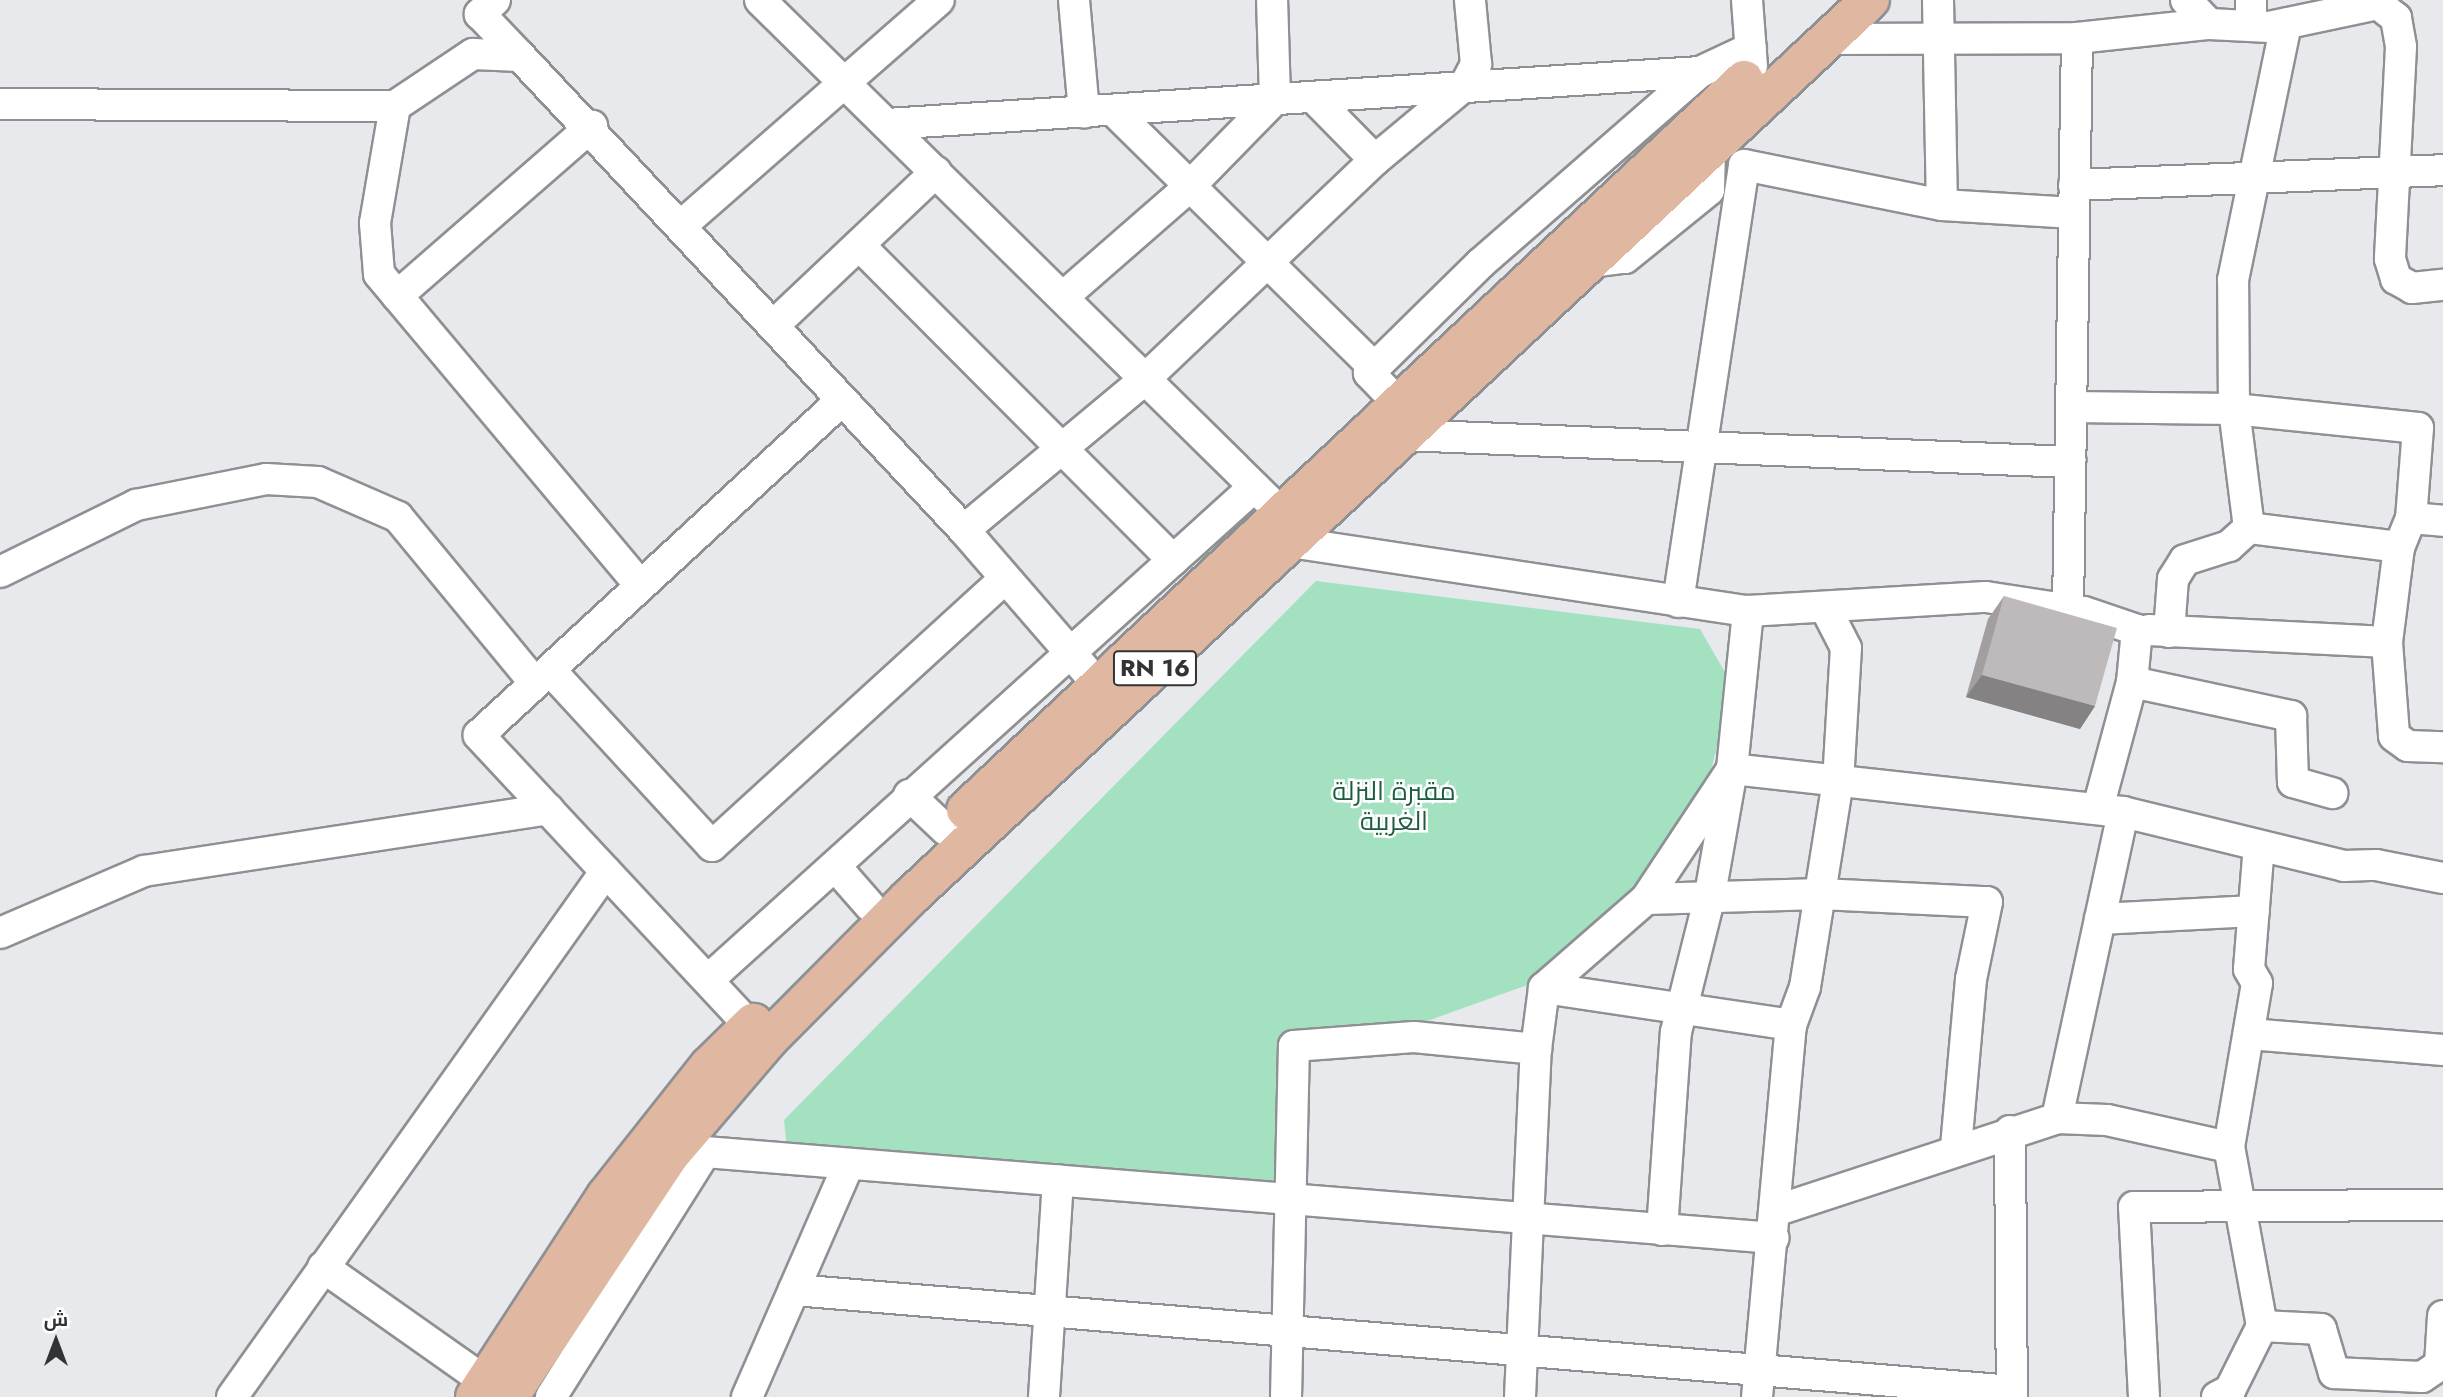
<!DOCTYPE html>
<html>
<head>
<meta charset="utf-8">
<style>
	body { margin:0 }
	#map { position:relative; width:2443px; height:1397px; overflow:hidden; background:#e8e9ed; font-family:Jost,Cairo,sans-serif }
	div>[style] { position:absolute }
	.green>* { inset:0; background:#a4e1c0 }
	.roads { filter:drop-shadow(2px 0 #8f9093) drop-shadow(-2px 0 #8f9093) drop-shadow(0 2px #8f9093) drop-shadow(0 -2px #8f9093) }
	.minor>* { height:30px; margin:-15px; padding:0 15px; transform-origin:15px; border-radius:15px; background:#fff }
	.major>* { height:38px; margin:-19px; padding:0 19px; transform-origin:19px; border-radius:19px; background:#e0b7a1 }
	.wall>* { inset:0; background:#a39fa1 }
	.shaded-wall>* { inset:0; background:#858283 }
	.building>* { inset:0; background:#beb9bb }
	span { translate:-50% -50%; white-space:nowrap; text-align:center; line-height:1.15; -webkit-text-stroke:5px #fff; paint-order:stroke }
	.shield-label span { padding:2px 5px; background:#fff; border:2px solid; border-radius:5px; -webkit-text-stroke-width:0 }
	.shield-label { font-size:24px; color:#323334; font-weight:700 }
	.park-label { font-size:26px; color:#1e5c40 }
	.north { position:absolute; left:21px; top:1306px; width:70px; height:70px; -webkit-text-stroke:5px #fff; paint-order:stroke; rotate:0deg; font-size:19px; font-weight:700; line-height:28px; text-align:center; color:#323334 }
	.north::after { content:''; display:block; margin:auto; width:24px; height:32px; background:#323334; clip-path:polygon(50% 0,100% 100%,50% 72%,0 100%) }
</style>
</head>
<body>
<div id="map">
	<div class="green">
		<div style="clip-path:polygon(1316px 581px,1700px 629px,1726px 674px,1721px 731px,1709px 778px,1644px 887px,1558px 974px,1405px 1029px,1284px 1034px,1280px 1175px,1271px 1181px,787px 1148px,784px 1120px)"></div>
	</div>
	<div class="roads">
		<div class="minor">
			<div style="left:495px;top:0;width:21px;rotate:137deg"></div>
			<div style="left:480px;top:14px;width:58px;rotate:46.4deg"></div>
			<div style="left:760px;top:0;width:714px;rotate:44.55deg"></div>
			<div style="left:1074px;top:0;width:113px;rotate:84.9deg"></div>
			<div style="left:1747px;top:0;width:66px;rotate:85.7deg"></div>
			<div style="left:1938px;top:0;width:205px;rotate:88.9deg"></div>
			<div style="left:2186px;top:0;width:33px;rotate:46deg"></div>
			<div style="left:2209px;top:24px;width:60px;rotate:2.9deg"></div>
			<div style="left:2269px;top:27px;width:111px;rotate:-11.9deg"></div>
			<div style="left:2378px;top:4px;width:23px;rotate:38deg"></div>
			<div style="left:2396px;top:18px;width:29px;rotate:80deg"></div>
			<div style="left:2401px;top:47px;width:212px;rotate:93deg"></div>
			<div style="left:2390px;top:259px;width:21px;rotate:73deg"></div>
			<div style="left:2396px;top:279px;width:18px;rotate:29deg"></div>
			<div style="left:2412px;top:288px;width:31px;rotate:-6deg"></div>
			<div style="left:2251px;top:0;width:26px;rotate:90deg"></div>
			<div style="left:1828px;top:39px;width:249px;rotate:-0.2deg"></div>
			<div style="left:2077px;top:38px;width:133px;rotate:-6.1deg"></div>
			<div style="left:1313px;top:97px;width:88px;rotate:45.5deg"></div>
			<div style="left:0;top:104px;width:395px;rotate:0.3deg"></div>
			<div style="left:395px;top:106px;width:94px;rotate:-33.7deg"></div>
			<div style="left:473px;top:54px;width:47px;rotate:2.4deg"></div>
			<div style="left:520px;top:56px;width:649px;rotate:46.87deg"></div>
			<div style="left:964px;top:530px;width:228px;rotate:49.1deg"></div>
			<div style="left:395px;top:106px;width:119px;rotate:99.7deg"></div>
			<div style="left:375px;top:223px;width:51px;rotate:85.5deg"></div>
			<div style="left:379px;top:274px;width:407px;rotate:50deg"></div>
			<div style="left:1115px;top:112px;width:365px;rotate:44.6deg"></div>
			<div style="left:887px;top:124px;width:815px;rotate:-3.66deg"></div>
			<div style="left:2074px;top:185px;width:369px;rotate:-2.3deg"></div>
			<div style="left:683px;top:224px;width:340px;rotate:-41.2deg"></div>
			<div style="left:859px;top:245px;width:445px;rotate:45.1deg"></div>
			<div style="left:1590px;top:262px;width:35px;rotate:-7deg"></div>
			<div style="left:1625px;top:258px;width:108px;rotate:-39deg"></div>
			<div style="left:1709px;top:190px;width:41px;rotate:-88.6deg"></div>
			<div style="left:397px;top:296px;width:259px;rotate:-41.1deg"></div>
			<div style="left:1063px;top:297px;width:167px;rotate:-41.1deg"></div>
			<div style="left:1189px;top:187px;width:123px;rotate:-45.7deg"></div>
			<div style="left:1275px;top:99px;width:99px;rotate:-91.7deg"></div>
			<div style="left:774px;top:325px;width:223px;rotate:-43.4deg"></div>
			<div style="left:1398px;top:403px;width:42px;rotate:-134deg"></div>
			<div style="left:1369px;top:373px;width:157px;rotate:-44.5deg"></div>
			<div style="left:1481px;top:263px;width:291px;rotate:-41.1deg"></div>
			<div style="left:1700px;top:72px;width:56px;rotate:-25.2deg"></div>
			<div style="left:2071px;top:407px;width:163px;rotate:0.7deg"></div>
			<div style="left:2234px;top:409px;width:185px;rotate:5.9deg"></div>
			<div style="left:2418px;top:428px;width:90px;rotate:94.4deg"></div>
			<div style="left:2411px;top:518px;width:31px;rotate:112deg"></div>
			<div style="left:1404px;top:435px;width:667px;rotate:2.32deg"></div>
			<div style="left:2411px;top:518px;width:32px;rotate:5deg"></div>
			<div style="left:964px;top:530px;width:236px;rotate:-39.8deg"></div>
			<div style="left:1145px;top:379px;width:318px;rotate:-43.6deg"></div>
			<div style="left:1375px;top:160px;width:117px;rotate:-39.8deg"></div>
			<div style="left:1465px;top:85px;width:24px;rotate:-62deg"></div>
			<div style="left:1476px;top:64px;width:64px;rotate:-95.4deg"></div>
			<div style="left:1290px;top:542px;width:463px;rotate:8.6deg"></div>
			<div style="left:1748px;top:611px;width:238px;rotate:-3.4deg"></div>
			<div style="left:1986px;top:597px;width:99px;rotate:8.7deg"></div>
			<div style="left:2084px;top:612px;width:56px;rotate:18.8deg"></div>
			<div style="left:2137px;top:630px;width:52px;rotate:95.5deg"></div>
			<div style="left:2132px;top:682px;width:131px;rotate:105.1deg"></div>
			<div style="left:0;top:572px;width:152px;rotate:-26.2deg"></div>
			<div style="left:136px;top:505px;width:133px;rotate:-11.3deg"></div>
			<div style="left:266px;top:479px;width:52px;rotate:3.3deg"></div>
			<div style="left:318px;top:482px;width:87px;rotate:23.6deg"></div>
			<div style="left:398px;top:517px;width:215px;rotate:50.5deg"></div>
			<div style="left:1678px;top:602px;width:442px;rotate:-81.4deg"></div>
			<div style="left:1744px;top:165px;width:202px;rotate:11.4deg"></div>
			<div style="left:1942px;top:205px;width:132px;rotate:3.5deg"></div>
			<div style="left:2068px;top:609px;width:571px;rotate:-89.1deg"></div>
			<div style="left:2149px;top:630px;width:238px;rotate:2.9deg"></div>
			<div style="left:2387px;top:642px;width:96px;rotate:-82.8deg"></div>
			<div style="left:2399px;top:547px;width:151px;rotate:-172.8deg"></div>
			<div style="left:2169px;top:632px;width:53px;rotate:-85.7deg"></div>
			<div style="left:2173px;top:579px;width:22px;rotate:-58deg"></div>
			<div style="left:2185px;top:560px;width:46px;rotate:-17.7deg"></div>
			<div style="left:2229px;top:546px;width:27px;rotate:-42deg"></div>
			<div style="left:2249px;top:528px;width:120px;rotate:-97.2deg"></div>
			<div style="left:2234px;top:409px;width:129px;rotate:-90.4deg"></div>
			<div style="left:2233px;top:280px;width:262px;rotate:-78.3deg"></div>
			<div style="left:2387px;top:642px;width:94px;rotate:85.7deg"></div>
			<div style="left:2394px;top:736px;width:17px;rotate:36deg"></div>
			<div style="left:2408px;top:746px;width:35px;rotate:2deg"></div>
			<div style="left:550px;top:670px;width:239px;rotate:47.4deg"></div>
			<div style="left:712px;top:846px;width:396px;rotate:-42.4deg"></div>
			<div style="left:2132px;top:682px;width:163px;rotate:12.1deg"></div>
			<div style="left:2291px;top:716px;width:66px;rotate:88.3deg"></div>
			<div style="left:2293px;top:782px;width:41px;rotate:15.8deg"></div>
			<div style="left:909px;top:795px;width:51px;rotate:43.4deg"></div>
			<div style="left:835px;top:866px;width:53px;rotate:48.8deg"></div>
			<div style="left:1646px;top:899px;width:175px;rotate:-1.6deg"></div>
			<div style="left:1821px;top:894px;width:166px;rotate:2.8deg"></div>
			<div style="left:1987px;top:902px;width:79px;rotate:101.7deg"></div>
			<div style="left:1971px;top:979px;width:168px;rotate:95.1deg"></div>
			<div style="left:2100px;top:919px;width:154px;rotate:-3deg"></div>
			<div style="left:0;top:933px;width:157px;rotate:-23.3deg"></div>
			<div style="left:144px;top:871px;width:409px;rotate:-8.7deg"></div>
			<div style="left:708px;top:980px;width:736px;rotate:-42.08deg"></div>
			<div style="left:1544px;top:988px;width:250px;rotate:8.5deg"></div>
			<div style="left:750px;top:1026px;width:398px;rotate:-133deg"></div>
			<div style="left:479px;top:735px;width:494px;rotate:-42.7deg"></div>
			<div style="left:2249px;top:1034px;width:195px;rotate:4.7deg"></div>
			<div style="left:2057px;top:1118px;width:313px;rotate:-77.8deg"></div>
			<div style="left:2010px;top:1131px;width:266px;rotate:89.6deg"></div>
			<div style="left:669px;top:1156px;width:36px;rotate:-6deg"></div>
			<div style="left:705px;top:1152px;width:1072px;rotate:4.6deg"></div>
			<div style="left:1778px;top:1210px;width:294px;rotate:-18.2deg"></div>
			<div style="left:2057px;top:1118px;width:50px;rotate:2.3deg"></div>
			<div style="left:2107px;top:1120px;width:125px;rotate:12.5deg"></div>
			<div style="left:1662px;top:1230px;width:198px;rotate:-86deg"></div>
			<div style="left:1676px;top:1032px;width:136px;rotate:-76deg"></div>
			<div style="left:1709px;top:900px;width:133px;rotate:-80deg"></div>
			<div style="left:1732px;top:769px;width:159px;rotate:-84.2deg"></div>
			<div style="left:323px;top:1267px;width:199px;rotate:35.2deg"></div>
			<div style="left:794px;top:1290px;width:1222px;rotate:4.74deg"></div>
			<div style="left:2262px;top:1326px;width:59px;rotate:2.9deg"></div>
			<div style="left:2321px;top:1329px;width:46px;rotate:73.5deg"></div>
			<div style="left:2334px;top:1373px;width:88px;rotate:2.6deg"></div>
			<div style="left:2422px;top:1377px;width:22px;rotate:-34deg"></div>
			<div style="left:2440px;top:1365px;width:49px;rotate:-86.5deg"></div>
			<div style="left:232px;top:1397px;width:645px;rotate:-54.59deg"></div>
			<div style="left:551px;top:1397px;width:289px;rotate:-57.8deg"></div>
			<div style="left:747px;top:1397px;width:254px;rotate:-66.4deg"></div>
			<div style="left:1044px;top:1397px;width:217px;rotate:-86.3deg"></div>
			<div style="left:1286px;top:1397px;width:351px;rotate:-88.7deg"></div>
			<div style="left:1294px;top:1046px;width:120px;rotate:-4.3deg"></div>
			<div style="left:1414px;top:1037px;width:123px;rotate:5.6deg"></div>
			<div style="left:1520px;top:1397px;width:348px;rotate:-87.4deg"></div>
			<div style="left:1536px;top:1049px;width:62px;rotate:-82.5deg"></div>
			<div style="left:1544px;top:988px;width:135px;rotate:-41.1deg"></div>
			<div style="left:1646px;top:899px;width:156px;rotate:-56.5deg"></div>
			<div style="left:1732px;top:769px;width:393px;rotate:6.3deg"></div>
			<div style="left:2123px;top:812px;width:228px;rotate:13.7deg"></div>
			<div style="left:2344px;top:866px;width:32px;rotate:-2deg"></div>
			<div style="left:2376px;top:865px;width:68px;rotate:11deg"></div>
			<div style="left:1757px;top:1397px;width:374px;rotate:-84.8deg"></div>
			<div style="left:1791px;top:1025px;width:40px;rotate:-69.8deg"></div>
			<div style="left:1805px;top:987px;width:208px;rotate:-80.9deg"></div>
			<div style="left:1838px;top:782px;width:134px;rotate:-86.6deg"></div>
			<div style="left:1846px;top:648px;width:44px;rotate:-117.1deg"></div>
			<div style="left:2144px;top:1397px;width:190px;rotate:-93deg"></div>
			<div style="left:2134px;top:1207px;width:309px;rotate:-0.4deg"></div>
			<div style="left:2217px;top:1397px;width:15px;rotate:-28deg"></div>
			<div style="left:2230px;top:1390px;width:72px;rotate:-63.4deg"></div>
			<div style="left:2262px;top:1326px;width:182px;rotate:-100.4deg"></div>
			<div style="left:2229px;top:1147px;width:166px;rotate:-80.3deg"></div>
			<div style="left:2257px;top:983px;width:16px;rotate:-120deg"></div>
			<div style="left:2249px;top:969px;width:123px;rotate:-85.4deg"></div>
		</div>
		<div class="major">
			<div style="left:966px;top:810px;width:1067px;rotate:-43.18deg"></div>
			<div style="left:475px;top:1397px;width:240px;rotate:-56.9deg"></div>
			<div style="left:606px;top:1196px;width:166px;rotate:-51.6deg"></div>
			<div style="left:709px;top:1066px;width:62px;rotate:-44.3deg"></div>
			<div style="left:509px;top:1397px;width:289px;rotate:-56.4deg"></div>
			<div style="left:669px;top:1156px;width:154px;rotate:-49.5deg"></div>
			<div style="left:769px;top:1039px;width:199px;rotate:-45.2deg"></div>
			<div style="left:909px;top:898px;width:1315px;rotate:-43.06deg"></div>
		</div>
	</div>
	<div class="wall">
		<div style="clip-path:polygon(2004px 596px,2095px 706px,2080px 729px,1966px 697px,1988px 619px)"></div>
	</div>
	<div class="shaded-wall">
		<div style="clip-path:polygon(1982px 675px,2095px 706px,2080px 729px,1966px 697px)"></div>
	</div>
	<div class="building">
		<div style="clip-path:polygon(2004px 596px,2117px 628px,2095px 706px,1982px 675px)"></div>
	</div>
	<div class="shield-label">
		<span style="left:1155px;top:668px">RN 16</span>
	</div>
	<div class="park-label">
		<span style="left:1394px;top:807px">مقبرة النزلة<br>الغربية</span>
	</div>
	<div class="north">ش</div>
</div>
</body>
</html>
